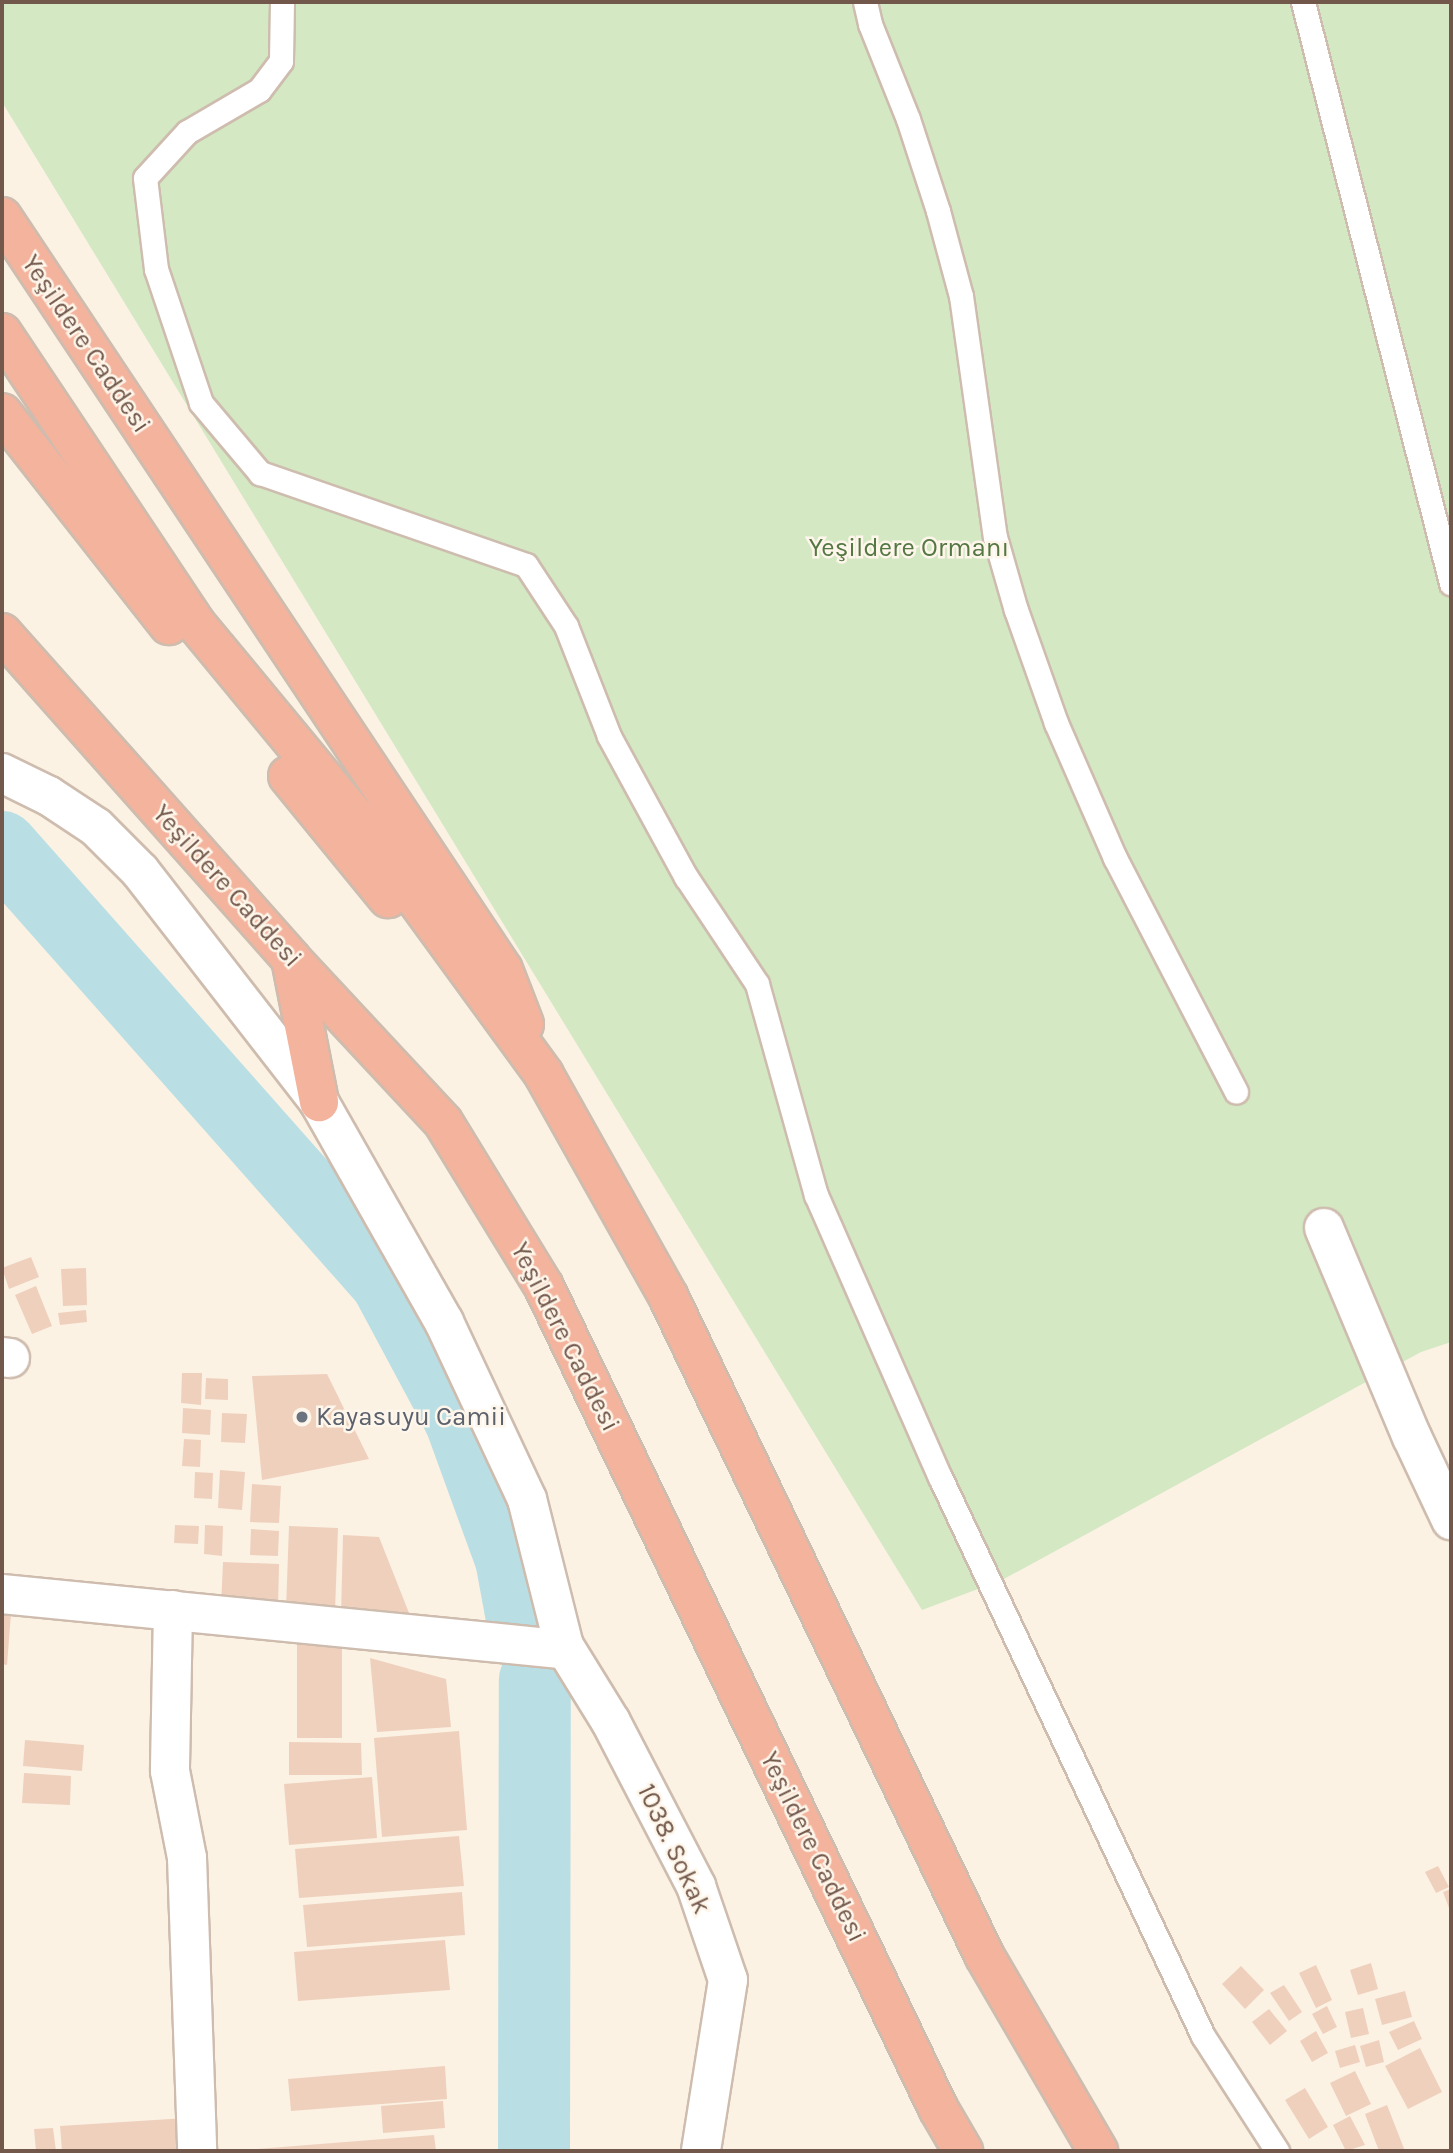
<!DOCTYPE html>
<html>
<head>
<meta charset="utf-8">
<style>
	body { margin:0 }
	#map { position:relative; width:1453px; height:2153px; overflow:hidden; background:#fbf2e4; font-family:Karla,sans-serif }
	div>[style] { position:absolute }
	.green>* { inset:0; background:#d3e8c3 }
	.river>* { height:72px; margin:-36px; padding:0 36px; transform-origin:36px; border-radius:36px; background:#b9dee4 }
	.building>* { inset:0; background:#efd0bd }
	.roads { filter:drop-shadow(2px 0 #cebcae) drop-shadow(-2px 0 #cebcae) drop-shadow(0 2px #cebcae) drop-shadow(0 -2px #cebcae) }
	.lane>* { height:23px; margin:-11.5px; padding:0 11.5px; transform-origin:11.5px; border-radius:11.5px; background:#fff }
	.street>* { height:38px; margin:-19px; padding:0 19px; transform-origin:19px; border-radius:19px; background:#fff }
	.secondary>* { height:38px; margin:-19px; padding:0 19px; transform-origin:19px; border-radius:19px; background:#fff }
	.highway>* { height:38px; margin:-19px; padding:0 19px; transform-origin:19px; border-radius:19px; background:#f3b39d }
	.dots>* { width:19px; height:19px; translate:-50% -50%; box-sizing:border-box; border:4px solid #fef6ea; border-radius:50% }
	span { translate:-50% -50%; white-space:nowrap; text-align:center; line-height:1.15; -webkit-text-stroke:5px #fef6ea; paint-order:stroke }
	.street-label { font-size:26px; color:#72584b }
	.park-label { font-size:26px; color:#547843 }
	.worship-label { font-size:26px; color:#5b616d }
	.left { translate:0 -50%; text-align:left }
	.frame { position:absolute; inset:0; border:4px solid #72584b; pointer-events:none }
</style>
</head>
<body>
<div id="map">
	<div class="green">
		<div style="clip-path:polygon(2px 2px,1451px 2px,1451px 1342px,1421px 1352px,1002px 1580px,922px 1610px,2px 102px)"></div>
	</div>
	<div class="river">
		<div style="left:2px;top:847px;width:579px;rotate:48.5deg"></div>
		<div style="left:386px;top:1281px;width:157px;rotate:61.8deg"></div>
		<div style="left:460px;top:1419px;width:149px;rotate:70deg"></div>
		<div style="left:511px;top:1559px;width:55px;rotate:79.5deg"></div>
		<div style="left:534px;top:2151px;width:471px;rotate:-89.9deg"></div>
	</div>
	<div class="building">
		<div style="clip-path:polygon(31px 1257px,39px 1277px,9px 1289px,2px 1268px)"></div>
		<div style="clip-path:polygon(86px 1268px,87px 1305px,63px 1306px,61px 1269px)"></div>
		<div style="clip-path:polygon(36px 1286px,52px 1326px,32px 1334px,15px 1295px)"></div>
		<div style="clip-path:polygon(86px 1310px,87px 1322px,60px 1325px,58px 1313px)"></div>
		<div style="clip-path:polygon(182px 1373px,202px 1373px,201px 1405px,181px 1403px)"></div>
		<div style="clip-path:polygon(327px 1374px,369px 1459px,262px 1480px,252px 1376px)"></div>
		<div style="clip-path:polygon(206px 1378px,228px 1379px,228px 1400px,205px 1399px)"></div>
		<div style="clip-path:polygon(183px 1408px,211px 1410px,210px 1435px,182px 1433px)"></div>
		<div style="clip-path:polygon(222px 1413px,247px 1414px,245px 1443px,221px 1442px)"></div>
		<div style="clip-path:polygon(184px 1439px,201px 1440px,200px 1467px,182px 1466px)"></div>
		<div style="clip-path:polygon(220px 1470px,245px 1472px,242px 1510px,218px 1508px)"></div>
		<div style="clip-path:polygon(195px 1472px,213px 1473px,212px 1499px,194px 1498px)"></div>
		<div style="clip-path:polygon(252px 1484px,281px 1486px,279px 1523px,250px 1522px)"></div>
		<div style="clip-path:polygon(175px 1525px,199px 1526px,198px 1544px,174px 1543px)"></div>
		<div style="clip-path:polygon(205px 1525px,223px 1526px,222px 1556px,204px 1554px)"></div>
		<div style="clip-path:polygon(289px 1526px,338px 1528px,335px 1612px,286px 1610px)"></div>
		<div style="clip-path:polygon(251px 1529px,279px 1531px,278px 1556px,250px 1555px)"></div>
		<div style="clip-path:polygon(343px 1535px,379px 1537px,411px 1618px,341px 1616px)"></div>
		<div style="clip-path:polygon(223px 1562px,279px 1564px,278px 1609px,221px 1606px)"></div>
		<div style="clip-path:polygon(2px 1614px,11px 1614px,7px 1665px,2px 1664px)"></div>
		<div style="clip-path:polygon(342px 1642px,342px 1738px,297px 1738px,297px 1643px)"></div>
		<div style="clip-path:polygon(370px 1658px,446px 1679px,451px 1727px,377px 1732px)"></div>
		<div style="clip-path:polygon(459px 1731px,467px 1830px,382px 1837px,374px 1738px)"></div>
		<div style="clip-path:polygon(25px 1740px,84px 1745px,82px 1771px,23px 1766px)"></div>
		<div style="clip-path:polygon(289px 1742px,361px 1743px,362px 1775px,289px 1775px)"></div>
		<div style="clip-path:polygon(24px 1773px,71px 1776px,70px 1805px,22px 1803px)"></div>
		<div style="clip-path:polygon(372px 1777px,377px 1838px,289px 1845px,284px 1784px)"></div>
		<div style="clip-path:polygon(459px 1836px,464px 1886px,299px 1898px,295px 1849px)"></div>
		<div style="clip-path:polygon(1438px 1866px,1449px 1887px,1436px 1893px,1425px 1872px)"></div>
		<div style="clip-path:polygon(1451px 1889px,1451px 1913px,1443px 1892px)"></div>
		<div style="clip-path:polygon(462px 1892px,465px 1935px,307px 1947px,303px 1905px)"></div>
		<div style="clip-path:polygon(445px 1940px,450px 1990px,298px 2001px,294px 1952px)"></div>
		<div style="clip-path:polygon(1371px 1963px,1378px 1989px,1358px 1995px,1350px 1970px)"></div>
		<div style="clip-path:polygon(1316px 1965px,1332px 2000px,1316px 2008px,1299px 1973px)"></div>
		<div style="clip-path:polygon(1241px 1966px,1264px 1990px,1245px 2009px,1222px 1984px)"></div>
		<div style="clip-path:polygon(1284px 1985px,1302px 2012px,1289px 2021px,1270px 1993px)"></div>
		<div style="clip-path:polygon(1405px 1991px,1412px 2017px,1382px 2025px,1375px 1999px)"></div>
		<div style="clip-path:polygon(1327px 2006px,1337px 2027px,1323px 2034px,1312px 2014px)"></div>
		<div style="clip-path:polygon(1363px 2008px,1369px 2034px,1351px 2038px,1345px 2012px)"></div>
		<div style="clip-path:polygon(1269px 2009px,1287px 2031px,1270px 2045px,1252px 2022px)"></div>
		<div style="clip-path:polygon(1414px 2021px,1422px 2039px,1398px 2050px,1389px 2032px)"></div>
		<div style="clip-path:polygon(1316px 2031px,1328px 2053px,1312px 2062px,1300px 2041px)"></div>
		<div style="clip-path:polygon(1379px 2040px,1384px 2062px,1366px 2067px,1360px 2046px)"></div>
		<div style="clip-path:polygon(1355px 2045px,1360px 2062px,1340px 2068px,1335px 2051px)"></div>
		<div style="clip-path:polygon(1420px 2048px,1442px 2092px,1408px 2109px,1385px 2066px)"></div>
		<div style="clip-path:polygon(445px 2066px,447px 2099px,291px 2111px,288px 2079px)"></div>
		<div style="clip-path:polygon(1355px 2071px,1371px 2104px,1346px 2116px,1330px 2083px)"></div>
		<div style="clip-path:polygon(1305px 2088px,1328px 2127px,1309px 2139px,1285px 2100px)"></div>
		<div style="clip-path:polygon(443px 2101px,445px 2128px,383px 2133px,381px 2106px)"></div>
		<div style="clip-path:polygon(1387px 2105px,1405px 2151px,1379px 2151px,1365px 2114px)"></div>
		<div style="clip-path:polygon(1350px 2116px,1365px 2145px,1346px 2151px,1333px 2125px)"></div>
		<div style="clip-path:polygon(186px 2118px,188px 2151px,62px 2151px,60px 2126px)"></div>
		<div style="clip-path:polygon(53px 2128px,56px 2151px,36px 2151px,34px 2129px)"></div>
		<div style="clip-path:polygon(434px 2135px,436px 2151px,257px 2151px,257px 2149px)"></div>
	</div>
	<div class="roads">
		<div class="lane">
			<div style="left:282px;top:2px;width:59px;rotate:91deg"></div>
			<div style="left:281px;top:61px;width:36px;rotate:127deg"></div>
			<div style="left:259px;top:90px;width:83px;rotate:149.7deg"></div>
			<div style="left:187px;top:132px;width:62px;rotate:132.4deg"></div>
			<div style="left:145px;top:178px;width:92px;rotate:83.1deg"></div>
			<div style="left:156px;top:269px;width:141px;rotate:71.4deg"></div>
			<div style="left:201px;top:403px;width:92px;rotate:49.9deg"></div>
			<div style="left:260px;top:473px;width:281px;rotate:19.1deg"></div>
			<div style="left:526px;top:565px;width:73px;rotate:56.7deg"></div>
			<div style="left:566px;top:626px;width:118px;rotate:68.6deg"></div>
			<div style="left:609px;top:736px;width:161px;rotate:61.4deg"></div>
			<div style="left:686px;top:877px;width:128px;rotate:56.4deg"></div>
			<div style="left:757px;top:984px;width:219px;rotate:74.4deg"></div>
			<div style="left:816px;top:1195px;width:308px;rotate:66.3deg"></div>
			<div style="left:940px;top:1477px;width:618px;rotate:64.8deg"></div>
			<div style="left:1203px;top:2036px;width:137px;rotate:57.2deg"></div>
			<div style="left:865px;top:2px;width:23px;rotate:77deg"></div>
			<div style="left:870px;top:24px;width:102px;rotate:68.2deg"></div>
			<div style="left:908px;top:119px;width:97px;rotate:71.9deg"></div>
			<div style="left:938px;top:211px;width:88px;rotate:74.9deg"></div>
			<div style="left:961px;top:296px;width:243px;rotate:82deg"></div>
			<div style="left:995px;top:537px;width:76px;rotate:74deg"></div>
			<div style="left:1016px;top:610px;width:120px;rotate:70.5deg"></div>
			<div style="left:1056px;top:723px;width:147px;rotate:66.4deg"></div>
			<div style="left:1115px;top:858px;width:263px;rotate:62.6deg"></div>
			<div style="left:1303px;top:2px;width:600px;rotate:75.71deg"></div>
		</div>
		<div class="street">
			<div style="left:1324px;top:1228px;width:227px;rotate:67.2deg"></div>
			<div style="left:1412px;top:1437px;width:92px;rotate:64.8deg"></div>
			<div style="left:2px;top:1357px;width:8px;rotate:7deg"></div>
			<div style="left:2px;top:1594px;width:561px;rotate:5.63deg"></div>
			<div style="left:560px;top:1649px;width:5px;rotate:-37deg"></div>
			<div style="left:173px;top:1610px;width:161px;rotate:91.1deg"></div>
			<div style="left:170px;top:1771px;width:89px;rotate:78.9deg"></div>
			<div style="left:187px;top:1858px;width:293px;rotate:88deg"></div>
		</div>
		<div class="secondary">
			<div style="left:2px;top:773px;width:52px;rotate:26.1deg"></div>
			<div style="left:49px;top:796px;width:56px;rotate:33.4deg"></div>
			<div style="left:96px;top:827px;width:62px;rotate:45deg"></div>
			<div style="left:140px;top:871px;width:292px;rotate:52.2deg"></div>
			<div style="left:319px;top:1102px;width:253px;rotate:60.4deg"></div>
			<div style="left:444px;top:1322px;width:195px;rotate:64.9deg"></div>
			<div style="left:527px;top:1499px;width:152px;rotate:75.9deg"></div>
			<div style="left:564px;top:1646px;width:89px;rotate:58.3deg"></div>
			<div style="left:611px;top:1722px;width:185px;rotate:62.6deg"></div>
			<div style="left:696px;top:1886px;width:99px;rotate:71.2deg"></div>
			<div style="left:728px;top:1980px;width:173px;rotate:99deg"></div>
		</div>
		<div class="highway">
			<div style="left:2px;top:217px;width:904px;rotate:56.36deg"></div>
			<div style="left:503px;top:970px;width:58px;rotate:68.7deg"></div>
			<div style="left:2px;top:333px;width:350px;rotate:56.3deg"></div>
			<div style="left:196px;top:624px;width:261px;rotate:50.4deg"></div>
			<div style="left:362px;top:825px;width:309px;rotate:53.9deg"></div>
			<div style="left:544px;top:1075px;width:256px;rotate:60.7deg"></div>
			<div style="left:669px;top:1298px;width:729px;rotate:64.38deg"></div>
			<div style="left:984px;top:1955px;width:227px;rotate:59.8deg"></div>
			<div style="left:2px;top:413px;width:270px;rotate:51.8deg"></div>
			<div style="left:2px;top:633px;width:436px;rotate:48.4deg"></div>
			<div style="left:291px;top:959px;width:223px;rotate:47deg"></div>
			<div style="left:443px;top:1122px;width:193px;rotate:58.5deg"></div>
			<div style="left:544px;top:1287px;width:911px;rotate:64.36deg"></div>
			<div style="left:938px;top:2108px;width:50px;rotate:59.8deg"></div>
			<div style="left:288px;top:776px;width:158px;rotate:50.7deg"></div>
			<div style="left:291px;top:959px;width:146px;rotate:78.9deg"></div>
		</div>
	</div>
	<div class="dots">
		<div style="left:302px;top:1417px;background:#6b7280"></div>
	</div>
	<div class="street-label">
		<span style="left:86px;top:344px;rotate:56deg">Yeşildere Caddesi</span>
		<span style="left:227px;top:886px;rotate:48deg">Yeşildere Caddesi</span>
		<span style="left:565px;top:1337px;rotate:63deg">Yeşildere Caddesi</span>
		<span style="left:813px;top:1847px;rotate:64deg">Yeşildere Caddesi</span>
		<span style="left:674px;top:1849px;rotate:65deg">1038. Sokak</span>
	</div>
	<div class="park-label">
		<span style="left:909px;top:548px">Yeşildere Ormanı</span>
	</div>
	<div class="worship-label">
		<span class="left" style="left:316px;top:1417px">Kayasuyu Camii</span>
	</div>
	<div class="frame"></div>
</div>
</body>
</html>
